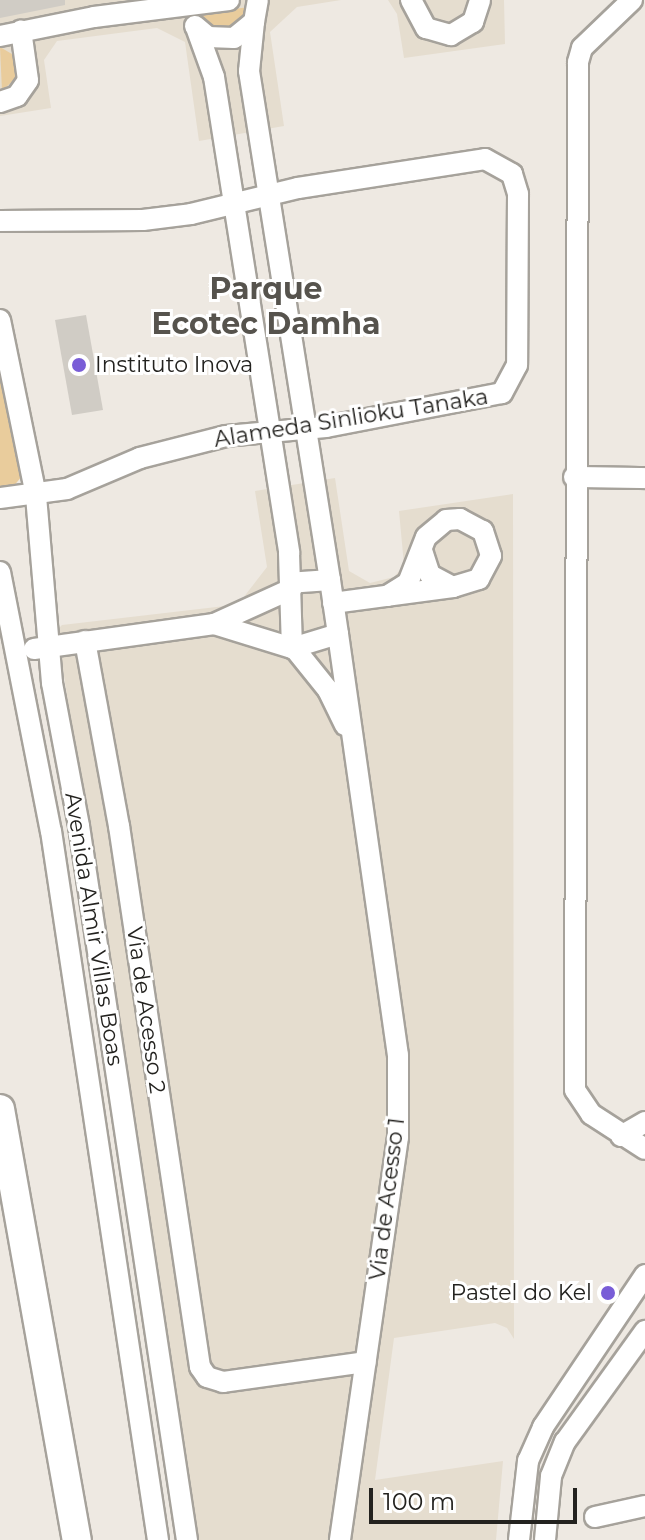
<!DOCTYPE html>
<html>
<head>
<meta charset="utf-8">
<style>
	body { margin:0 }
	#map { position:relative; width:645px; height:1540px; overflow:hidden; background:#eee9e2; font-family:Montserrat,sans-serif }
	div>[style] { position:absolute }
	.built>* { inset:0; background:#e5ddcf }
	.green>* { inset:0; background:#e9cc9c }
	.building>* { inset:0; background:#d0ccc5 }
	.roads { filter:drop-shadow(2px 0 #a6a29b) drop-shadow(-2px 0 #a6a29b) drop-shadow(0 2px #a6a29b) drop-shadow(0 -2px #a6a29b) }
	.minor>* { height:20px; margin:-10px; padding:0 10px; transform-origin:10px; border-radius:10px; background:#fff }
	.highway>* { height:28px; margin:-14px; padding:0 14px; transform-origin:14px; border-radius:14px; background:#fff }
	.dots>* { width:22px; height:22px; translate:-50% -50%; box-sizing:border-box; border:4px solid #fff; border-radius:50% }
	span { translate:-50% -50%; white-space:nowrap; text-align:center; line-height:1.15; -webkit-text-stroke:6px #fff; paint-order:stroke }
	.poi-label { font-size:22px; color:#23221f }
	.left { translate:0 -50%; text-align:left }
	.right { translate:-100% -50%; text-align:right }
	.street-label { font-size:22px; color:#23221f }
	.district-label { font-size:30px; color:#56534d; font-weight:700 }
	.scale { position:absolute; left:369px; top:1488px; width:208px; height:36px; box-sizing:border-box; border:4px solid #23221f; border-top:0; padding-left:10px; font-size:24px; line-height:28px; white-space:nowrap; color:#23221f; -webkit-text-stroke:6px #fff; paint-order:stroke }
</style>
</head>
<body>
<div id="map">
	<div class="built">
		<div style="clip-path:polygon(0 0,341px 0,297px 7px,270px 32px,284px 126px,199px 141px,185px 42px,157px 28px,57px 41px,44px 60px,51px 108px,0 116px)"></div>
		<div style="clip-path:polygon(388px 0,504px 0,505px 44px,404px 58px,397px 14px)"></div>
		<div style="clip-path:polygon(335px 478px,349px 571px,370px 583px,394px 577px,404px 565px,399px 511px,513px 494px,514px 1339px,507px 1328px,495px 1323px,394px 1338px,375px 1480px,503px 1461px,496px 1540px,199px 1540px,64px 676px,57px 630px,62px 625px,225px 606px,243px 598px,267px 567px,255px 491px)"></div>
	</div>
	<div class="green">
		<div style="clip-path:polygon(249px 7px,240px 26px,219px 32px,198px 14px)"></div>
		<div style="clip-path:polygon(0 47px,17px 57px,20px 74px,2px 91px)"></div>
		<div style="clip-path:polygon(0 363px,22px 476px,13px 487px,0 489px)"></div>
	</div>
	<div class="building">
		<div style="clip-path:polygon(0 0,65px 0,65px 5px,0 18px)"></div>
		<div style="clip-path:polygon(86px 315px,103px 410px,72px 415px,55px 320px)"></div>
	</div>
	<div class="roads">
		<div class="minor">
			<div style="left:411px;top:0;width:32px;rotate:62deg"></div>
			<div style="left:426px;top:28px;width:26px;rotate:16deg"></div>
			<div style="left:451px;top:35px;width:26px;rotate:-31deg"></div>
			<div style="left:473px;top:22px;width:23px;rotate:-72deg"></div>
			<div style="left:632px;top:0;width:69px;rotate:136.2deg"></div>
			<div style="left:582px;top:48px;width:15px;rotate:106deg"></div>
			<div style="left:578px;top:62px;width:1028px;rotate:90.17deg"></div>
			<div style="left:575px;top:1090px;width:29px;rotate:56deg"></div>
			<div style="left:591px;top:1114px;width:64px;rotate:32.9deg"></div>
			<div style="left:254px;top:22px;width:49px;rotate:95.8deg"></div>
			<div style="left:249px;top:71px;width:515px;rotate:80.96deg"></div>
			<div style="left:195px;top:26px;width:17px;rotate:40deg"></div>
			<div style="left:208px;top:37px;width:26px;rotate:2deg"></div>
			<div style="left:234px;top:38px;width:26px;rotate:-39deg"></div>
			<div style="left:254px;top:22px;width:22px;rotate:-80deg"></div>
			<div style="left:197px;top:30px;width:50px;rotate:70.1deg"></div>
			<div style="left:214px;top:77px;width:482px;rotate:81deg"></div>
			<div style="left:289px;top:553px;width:95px;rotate:88.2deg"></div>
			<div style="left:292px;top:648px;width:48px;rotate:-16.9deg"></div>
			<div style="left:338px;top:634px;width:55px;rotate:-98.4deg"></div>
			<div style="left:330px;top:580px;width:39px;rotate:176deg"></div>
			<div style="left:0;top:36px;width:96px;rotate:-11.4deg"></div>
			<div style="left:94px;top:17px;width:136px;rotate:-7.2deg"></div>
			<div style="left:0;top:102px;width:18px;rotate:-19deg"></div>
			<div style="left:17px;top:96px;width:19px;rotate:-55deg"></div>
			<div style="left:28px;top:80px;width:50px;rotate:-98deg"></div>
			<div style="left:0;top:221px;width:143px;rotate:-0.4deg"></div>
			<div style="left:143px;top:220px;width:48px;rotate:-7.1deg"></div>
			<div style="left:191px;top:214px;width:110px;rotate:-13.7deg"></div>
			<div style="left:298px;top:188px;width:189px;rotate:-8.8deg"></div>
			<div style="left:485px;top:159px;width:31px;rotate:29deg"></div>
			<div style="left:512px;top:174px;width:21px;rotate:73deg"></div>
			<div style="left:518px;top:194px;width:171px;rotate:90.3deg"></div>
			<div style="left:517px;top:365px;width:32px;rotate:118deg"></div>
			<div style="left:502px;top:393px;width:179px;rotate:169.1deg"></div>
			<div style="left:326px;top:427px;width:100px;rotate:174.9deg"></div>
			<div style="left:226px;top:436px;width:89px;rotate:165.7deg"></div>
			<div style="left:140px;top:458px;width:79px;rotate:157deg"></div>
			<div style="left:67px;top:489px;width:68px;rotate:172.3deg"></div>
			<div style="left:0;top:320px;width:180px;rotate:78.4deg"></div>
			<div style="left:36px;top:496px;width:188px;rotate:85.1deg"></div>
			<div style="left:52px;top:683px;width:146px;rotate:79.3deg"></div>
			<div style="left:79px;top:826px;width:722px;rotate:81.4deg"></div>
			<div style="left:574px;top:477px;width:71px;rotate:0.8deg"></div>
			<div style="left:0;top:572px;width:264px;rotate:78.9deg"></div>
			<div style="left:51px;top:831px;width:717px;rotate:81.42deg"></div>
			<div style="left:387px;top:596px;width:25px;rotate:-32deg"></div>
			<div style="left:408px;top:583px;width:49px;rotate:-68.6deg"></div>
			<div style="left:426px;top:537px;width:26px;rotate:-40deg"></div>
			<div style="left:446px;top:520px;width:14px;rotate:-4deg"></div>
			<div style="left:460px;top:519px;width:26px;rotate:28deg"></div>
			<div style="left:483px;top:531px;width:26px;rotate:72deg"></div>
			<div style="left:491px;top:556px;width:26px;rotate:118deg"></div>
			<div style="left:479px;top:579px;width:27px;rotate:163deg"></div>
			<div style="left:453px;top:587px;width:26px;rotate:-152deg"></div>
			<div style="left:430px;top:575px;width:26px;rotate:-108deg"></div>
			<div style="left:333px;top:603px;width:121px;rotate:-7.6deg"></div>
			<div style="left:214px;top:624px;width:82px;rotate:17.1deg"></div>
			<div style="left:338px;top:634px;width:425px;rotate:81.9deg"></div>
			<div style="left:398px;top:1055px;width:82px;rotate:90deg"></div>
			<div style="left:398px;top:1137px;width:407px;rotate:98.2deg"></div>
			<div style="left:85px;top:641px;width:188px;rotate:79.6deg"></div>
			<div style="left:119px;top:826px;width:547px;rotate:81.48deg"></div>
			<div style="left:200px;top:1367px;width:12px;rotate:55deg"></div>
			<div style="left:207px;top:1377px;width:17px;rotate:17deg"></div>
			<div style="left:223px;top:1382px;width:144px;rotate:-8deg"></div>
			<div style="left:34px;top:649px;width:182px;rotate:-7.9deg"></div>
			<div style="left:214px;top:624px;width:85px;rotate:-24.4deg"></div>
			<div style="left:295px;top:649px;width:53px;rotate:51.2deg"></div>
			<div style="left:328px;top:690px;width:39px;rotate:64deg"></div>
			<div style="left:621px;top:1136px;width:28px;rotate:-30deg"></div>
			<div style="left:595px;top:1517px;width:51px;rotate:-12.4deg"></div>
			<div style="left:519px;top:1540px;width:80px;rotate:-83.5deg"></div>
			<div style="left:528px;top:1461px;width:37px;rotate:-66deg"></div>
			<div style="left:543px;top:1427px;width:183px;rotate:-56.1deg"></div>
			<div style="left:545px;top:1540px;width:64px;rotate:-84.6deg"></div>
			<div style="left:551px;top:1476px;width:37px;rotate:-68deg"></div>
			<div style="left:565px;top:1442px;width:137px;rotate:-54.2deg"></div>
		</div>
		<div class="highway">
			<div style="left:0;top:1109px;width:438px;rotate:79.9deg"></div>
		</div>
	</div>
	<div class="dots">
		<div style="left:79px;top:365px;background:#795dd7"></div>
		<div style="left:608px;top:1293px;background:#795dd7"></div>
	</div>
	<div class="poi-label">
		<span class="left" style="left:95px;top:365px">Instituto Inova</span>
		<span class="right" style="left:592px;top:1293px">Pastel do Kel</span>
	</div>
	<div class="street-label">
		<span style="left:351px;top:418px;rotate:-9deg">Alameda Sinlioku Tanaka</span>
		<span style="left:94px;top:929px;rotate:81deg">Avenida Almir Villas Boas</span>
		<span style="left:146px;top:1010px;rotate:82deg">Via de Acesso 2</span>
		<span style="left:387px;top:1199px;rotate:-83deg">Via de Acesso 1</span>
	</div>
	<div class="district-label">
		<span style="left:266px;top:306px">Parque<br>Ecotec Damha</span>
	</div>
	<div class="scale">100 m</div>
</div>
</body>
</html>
